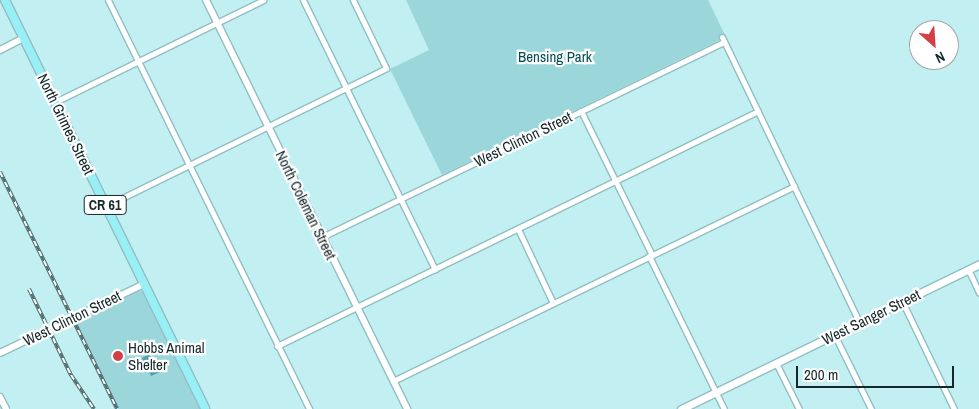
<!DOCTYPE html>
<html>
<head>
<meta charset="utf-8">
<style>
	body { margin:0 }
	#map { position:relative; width:979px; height:409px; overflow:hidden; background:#c1eff2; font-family:"Archivo Narrow",sans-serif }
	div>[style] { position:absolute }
	.green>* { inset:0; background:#9bd6db }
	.water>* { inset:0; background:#4fa2a9 }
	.roads { filter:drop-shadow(1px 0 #91bec2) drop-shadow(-1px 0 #91bec2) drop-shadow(0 1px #91bec2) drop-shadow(0 -1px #91bec2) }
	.minor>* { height:5px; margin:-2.5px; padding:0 2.5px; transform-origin:2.5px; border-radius:2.5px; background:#fff }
	.tertiary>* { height:6px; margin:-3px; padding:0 3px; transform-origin:3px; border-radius:3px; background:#fff }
	.secondary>* { height:7px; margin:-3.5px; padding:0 3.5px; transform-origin:3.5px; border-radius:3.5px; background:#fff }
	.primary>* { height:8px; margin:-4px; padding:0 4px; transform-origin:4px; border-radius:4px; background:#99eff6 }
	.rail>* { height:4px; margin-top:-2px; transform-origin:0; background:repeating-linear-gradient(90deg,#fff 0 5.5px,#506c6e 0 11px); box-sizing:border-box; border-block:1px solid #506c6e }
	.dots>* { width:14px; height:14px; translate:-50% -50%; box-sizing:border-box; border:2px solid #fff; border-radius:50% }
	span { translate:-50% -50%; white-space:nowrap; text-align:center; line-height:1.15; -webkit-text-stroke:4.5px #fff; paint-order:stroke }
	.shield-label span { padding:1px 4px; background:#fff; border:1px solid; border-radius:4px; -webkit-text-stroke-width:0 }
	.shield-label { font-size:14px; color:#152729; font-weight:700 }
	.park-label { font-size:15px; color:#004e54 }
	.street-label { font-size:15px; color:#152729 }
	.poi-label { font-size:15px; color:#152729 }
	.left { translate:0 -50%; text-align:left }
	.north { position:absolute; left:909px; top:20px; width:50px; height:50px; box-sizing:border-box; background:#fff; border:1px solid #a1a9a9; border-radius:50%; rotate:154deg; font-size:14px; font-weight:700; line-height:20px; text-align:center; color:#152729 }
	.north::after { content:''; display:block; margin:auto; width:18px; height:22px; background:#d04046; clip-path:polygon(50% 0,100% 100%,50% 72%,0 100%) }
	.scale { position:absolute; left:796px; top:366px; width:158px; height:22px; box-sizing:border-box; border:2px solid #152729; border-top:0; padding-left:6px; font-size:15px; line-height:18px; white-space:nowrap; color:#152729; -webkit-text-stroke:4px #fff; paint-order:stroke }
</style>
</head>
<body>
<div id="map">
	<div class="green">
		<div style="clip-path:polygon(406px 0,708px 0,726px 37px,442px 175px,390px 69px,429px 50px)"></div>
		<div style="clip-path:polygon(139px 290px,143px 293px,200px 409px,116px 409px,73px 321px)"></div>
	</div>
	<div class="water">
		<div style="clip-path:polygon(149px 354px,155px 365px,162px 362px,166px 369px,151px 376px,142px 358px)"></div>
	</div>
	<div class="roads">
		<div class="minor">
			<div style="left:108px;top:0;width:456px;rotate:63.8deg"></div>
			<div style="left:303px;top:0;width:300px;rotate:63.9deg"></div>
			<div style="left:722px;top:37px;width:316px;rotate:64.3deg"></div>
			<div style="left:55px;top:102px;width:232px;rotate:-26.1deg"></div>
			<div style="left:581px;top:111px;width:161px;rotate:63.8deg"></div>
			<div style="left:106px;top:206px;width:312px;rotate:-26.2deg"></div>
			<div style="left:386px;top:68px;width:76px;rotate:-115.9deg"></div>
			<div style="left:518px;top:229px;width:82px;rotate:64.7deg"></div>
			<div style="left:322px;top:237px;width:447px;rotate:-25.9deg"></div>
			<div style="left:649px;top:256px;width:170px;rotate:63.9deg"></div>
			<div style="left:968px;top:269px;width:26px;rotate:65deg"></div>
			<div style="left:902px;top:301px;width:120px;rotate:64.3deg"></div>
			<div style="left:834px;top:334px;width:84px;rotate:63.7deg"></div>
			<div style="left:277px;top:346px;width:535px;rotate:-26.04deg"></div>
			<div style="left:776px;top:363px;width:51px;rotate:63.4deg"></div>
			<div style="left:393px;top:381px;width:446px;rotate:-25.9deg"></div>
		</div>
		<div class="tertiary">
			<div style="left:206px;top:0;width:456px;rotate:63.8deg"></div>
			<div style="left:0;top:50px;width:27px;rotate:-27deg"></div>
			<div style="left:0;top:353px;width:160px;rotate:-25.6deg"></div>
			<div style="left:0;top:397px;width:13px;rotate:63deg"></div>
		</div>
		<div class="secondary">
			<div style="left:681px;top:409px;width:331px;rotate:-25.9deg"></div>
		</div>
		<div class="primary">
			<div style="left:5px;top:0;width:455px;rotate:63.9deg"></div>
		</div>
	</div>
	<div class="rail">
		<div style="left:0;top:172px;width:264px;rotate:63.7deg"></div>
		<div style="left:29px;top:289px;width:96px;rotate:64deg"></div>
		<div style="left:71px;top:375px;width:41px;rotate:55.9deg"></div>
	</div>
	<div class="dots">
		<div style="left:118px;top:356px;background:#d04046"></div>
	</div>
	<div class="shield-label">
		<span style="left:105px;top:205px">CR 61</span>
	</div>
	<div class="park-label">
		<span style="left:555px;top:57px">Bensing Park</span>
	</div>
	<div class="street-label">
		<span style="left:66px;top:124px;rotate:64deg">North Grimes Street</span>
		<span style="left:523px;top:139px;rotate:-26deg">West Clinton Street</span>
		<span style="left:306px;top:205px;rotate:64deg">North Coleman Street</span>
		<span style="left:871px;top:317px;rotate:-26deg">West Sanger Street</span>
		<span style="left:72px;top:318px;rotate:-26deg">West Clinton Street</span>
	</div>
	<div class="poi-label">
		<span class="left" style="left:128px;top:356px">Hobbs Animal<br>Shelter</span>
	</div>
	<div class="north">N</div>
	<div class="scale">200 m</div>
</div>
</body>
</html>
